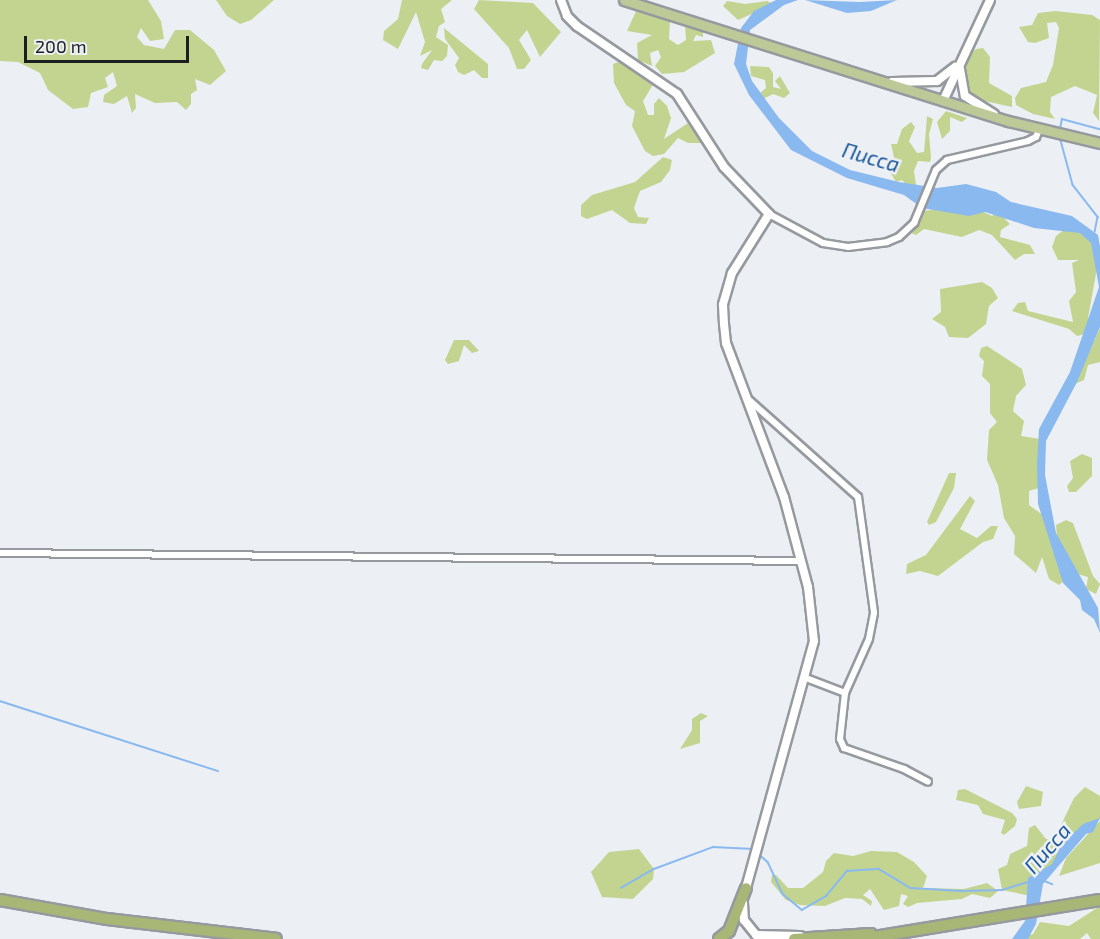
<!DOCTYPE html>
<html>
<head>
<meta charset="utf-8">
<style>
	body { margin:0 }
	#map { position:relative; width:1100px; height:939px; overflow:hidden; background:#ecf0f5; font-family:"Exo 2",sans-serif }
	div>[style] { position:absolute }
	.green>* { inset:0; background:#c3d491 }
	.water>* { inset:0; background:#8ab9f0 }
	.stream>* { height:1.5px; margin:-0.75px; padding:0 0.75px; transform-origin:0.75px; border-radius:0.75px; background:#8ab9f0 }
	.roads { filter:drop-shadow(2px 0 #969a9f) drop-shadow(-2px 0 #969a9f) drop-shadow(0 2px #969a9f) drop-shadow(0 -2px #969a9f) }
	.minor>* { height:6px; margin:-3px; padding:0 3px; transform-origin:3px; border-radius:3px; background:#fff }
	.tertiary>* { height:8px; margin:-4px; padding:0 4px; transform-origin:4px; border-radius:4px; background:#fff }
	.primary>* { height:9px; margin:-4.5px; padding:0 4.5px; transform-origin:4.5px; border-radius:4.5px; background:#bec998 }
	.trunk>* { height:10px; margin:-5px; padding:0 5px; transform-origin:5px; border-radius:5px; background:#a8b776 }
	span { translate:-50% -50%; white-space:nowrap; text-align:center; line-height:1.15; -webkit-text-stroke:5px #ecf0f5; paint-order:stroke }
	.water-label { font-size:21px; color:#1a589a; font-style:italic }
	.scale { position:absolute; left:24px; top:36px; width:165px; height:27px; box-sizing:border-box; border:3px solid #1d1e20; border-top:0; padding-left:8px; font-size:18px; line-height:21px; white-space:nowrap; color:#1d1e20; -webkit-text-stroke:4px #ecf0f5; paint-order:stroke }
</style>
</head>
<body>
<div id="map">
	<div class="green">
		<div style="clip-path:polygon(0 0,148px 0,161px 21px,164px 39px,150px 41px,141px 28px,137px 37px,144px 45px,164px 49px,175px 30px,190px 30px,214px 50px,226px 71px,210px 85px,195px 79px,197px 90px,191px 94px,191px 104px,186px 110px,177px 102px,155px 103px,135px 94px,136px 108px,132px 113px,127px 96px,114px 104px,103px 102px,104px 95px,117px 86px,113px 72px,105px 78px,108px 87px,91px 93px,88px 107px,73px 109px,48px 90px,40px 73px,18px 62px,0 61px)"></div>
		<div style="clip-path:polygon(216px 0,274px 0,251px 20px,240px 24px,227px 16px)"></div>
		<div style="clip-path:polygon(402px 0,452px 0,441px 9px,445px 22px,439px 26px,436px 37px,448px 45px,447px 56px,442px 61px,434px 60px,428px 70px,421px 68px,422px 64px,432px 50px,420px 56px,425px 42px,416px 12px,398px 49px,383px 40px,384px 31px,398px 19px)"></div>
		<div style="clip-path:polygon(479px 0,533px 3px,561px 32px,540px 57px,527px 30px,519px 40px,531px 60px,524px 69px,517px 69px,509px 48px,474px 9px)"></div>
		<div style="clip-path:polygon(727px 1px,745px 4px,767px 1px,774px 4px,738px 20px,723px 6px)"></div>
		<div style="clip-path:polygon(636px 11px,670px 21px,669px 39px,678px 45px,686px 40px,685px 25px,703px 31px,703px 37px,696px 35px,693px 41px,711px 40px,715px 53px,684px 72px,662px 74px,655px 66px,661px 57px,658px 50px,650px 53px,652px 66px,638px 60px,637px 43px,652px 35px,627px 31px)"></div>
		<div style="clip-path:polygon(1055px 11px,1092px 15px,1100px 20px,1099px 121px,1093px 113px,1097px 95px,1075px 86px,1051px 97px,1050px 112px,1055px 119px,1033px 114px,1016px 105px,1015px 98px,1021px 88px,1046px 82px,1053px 65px,1059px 28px,1056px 22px,1047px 23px,1049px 38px,1035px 43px,1028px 42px,1019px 27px,1032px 25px,1038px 13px)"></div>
		<div style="clip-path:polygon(444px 28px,488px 64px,488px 78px,482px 78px,474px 70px,464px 75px,458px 72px,455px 65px,459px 58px,445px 39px)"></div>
		<div style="clip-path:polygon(983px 48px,990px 57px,989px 83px,1012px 96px,1012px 107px,975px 99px,965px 87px,967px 57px,976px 49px)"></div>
		<div style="clip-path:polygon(621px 61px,654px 83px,643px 101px,648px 115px,654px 115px,654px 104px,659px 98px,667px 106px,671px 118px,664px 139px,691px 121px,702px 143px,688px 143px,678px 138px,664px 154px,653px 156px,645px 151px,632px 126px,635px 111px,626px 105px,614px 83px,613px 64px)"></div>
		<div style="clip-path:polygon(750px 66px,769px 67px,773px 73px,773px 87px,781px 89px,775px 81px,780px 76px,790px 93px,784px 98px,773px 94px,763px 99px,760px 93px,766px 88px,765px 80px,751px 76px)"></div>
		<div style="clip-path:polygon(946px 111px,967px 118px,962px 122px,950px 117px,950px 131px,942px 139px,937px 122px)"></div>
		<div style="clip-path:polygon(927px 116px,933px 119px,929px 134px,931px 158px,930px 162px,918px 161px,914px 171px,916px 185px,906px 185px,902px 180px,896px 182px,885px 164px,895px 162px,891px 144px,897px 144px,902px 129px,911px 122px,915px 127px,909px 141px,917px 153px,924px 152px)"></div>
		<div style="clip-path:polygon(663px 157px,672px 160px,670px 170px,661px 182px,640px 191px,634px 208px,638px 217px,649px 218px,646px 224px,630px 223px,612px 210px,587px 219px,581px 216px,581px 205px,592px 195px,635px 182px)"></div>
		<div style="clip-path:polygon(956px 207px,969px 216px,979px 210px,992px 216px,998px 212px,1010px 224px,1001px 230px,1000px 237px,1030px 245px,1035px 254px,1024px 254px,1015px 260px,992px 235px,979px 230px,962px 237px,924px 229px,916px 235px,909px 232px,909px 225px,922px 211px)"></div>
		<div style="clip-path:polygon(1065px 229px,1082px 231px,1092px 242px,1097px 268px,1088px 318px,1091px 326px,1085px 334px,1077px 336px,1069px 329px,1012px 311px,1018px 303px,1025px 302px,1028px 311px,1073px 322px,1069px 301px,1076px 292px,1072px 263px,1079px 260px,1058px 260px,1052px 247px,1056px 236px)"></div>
		<div style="clip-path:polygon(982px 282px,992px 288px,998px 298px,989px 306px,986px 324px,968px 338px,949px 337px,945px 327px,932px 319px,941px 312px,940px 289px)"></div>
		<div style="clip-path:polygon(1100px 328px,1100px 362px,1088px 365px,1084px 380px,1075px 384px)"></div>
		<div style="clip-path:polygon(454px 340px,469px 340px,479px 351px,472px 353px,464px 345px,459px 361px,448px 364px,445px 360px)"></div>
		<div style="clip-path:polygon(987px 346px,1022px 369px,1026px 385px,1016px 396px,1013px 411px,1024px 421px,1021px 436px,1040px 439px,1042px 487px,1029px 491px,1029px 505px,1047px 518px,1065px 580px,1059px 585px,1049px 579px,1042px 557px,1036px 573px,1014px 554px,1015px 536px,1004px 518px,998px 485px,987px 460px,989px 430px,997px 422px,990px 413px,990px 384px,982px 376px,984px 361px,979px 356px,981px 348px)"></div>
		<div style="clip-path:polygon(1082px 454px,1092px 458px,1092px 476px,1076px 492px,1069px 492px,1067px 486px,1073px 478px,1070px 461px)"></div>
		<div style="clip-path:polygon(949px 473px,956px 473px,954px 488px,936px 522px,929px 525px,927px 522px)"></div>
		<div style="clip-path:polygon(970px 496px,975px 501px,960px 529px,977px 538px,991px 526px,998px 526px,993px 539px,983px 542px,938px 576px,920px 571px,906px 574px,907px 564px,926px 555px)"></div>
		<div style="clip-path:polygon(1066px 520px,1073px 523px,1093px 576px,1100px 584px,1096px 594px,1086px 589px,1088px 577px,1077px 574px,1057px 537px,1056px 525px)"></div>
		<div style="clip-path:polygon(701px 713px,708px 716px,700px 721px,700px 743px,680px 749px,692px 730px,692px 719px)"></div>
		<div style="clip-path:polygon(1026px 786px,1043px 792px,1041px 806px,1019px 809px,1017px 802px)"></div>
		<div style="clip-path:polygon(1085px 787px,1100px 796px,1100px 819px,1065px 841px,1060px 836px,1061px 825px,1074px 798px)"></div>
		<div style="clip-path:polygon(965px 789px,1012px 813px,1017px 819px,1015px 826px,1004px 835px,1001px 833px,1005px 820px,983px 814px,978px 805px,956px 800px,958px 790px)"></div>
		<div style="clip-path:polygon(1100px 821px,1100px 863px,1059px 876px,1066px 858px)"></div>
		<div style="clip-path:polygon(1035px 825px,1046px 839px,1061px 842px,1065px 847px,1031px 896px,1002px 890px,998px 869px,1007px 865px,1010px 854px,1027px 846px,1029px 828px)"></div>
		<div style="clip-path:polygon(639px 849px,654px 869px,653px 879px,633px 899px,602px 897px,591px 872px,609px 852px)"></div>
		<div style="clip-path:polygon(871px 851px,897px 852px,914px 862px,927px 876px,923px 888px,964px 889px,987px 883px,998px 891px,990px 898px,972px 894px,962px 899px,917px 903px,908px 907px,903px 904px,908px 896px,901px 894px,899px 906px,884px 910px,870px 889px,863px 895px,872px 901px,871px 906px,862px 899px,845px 898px,825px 906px,800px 905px,786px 900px,771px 882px,772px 875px,776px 875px,788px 888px,803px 888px,823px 872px,826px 861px,834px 853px,853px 856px)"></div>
		<div style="clip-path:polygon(1100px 906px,1100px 939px,1091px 939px,1087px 933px,1080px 939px,1020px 939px,1033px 934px,1040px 922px,1069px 926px)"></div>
	</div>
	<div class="water">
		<div style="clip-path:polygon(776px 0,798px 0,784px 5px,750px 30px,746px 64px,752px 81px,779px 118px,812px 151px,850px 170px,899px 182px,937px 188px,966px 184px,996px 192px,1011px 202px,1072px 216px,1098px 235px,1100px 246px,1100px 327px,1077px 382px,1046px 441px,1045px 475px,1056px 533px,1098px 608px,1100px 633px,1094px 619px,1082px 610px,1080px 600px,1063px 583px,1038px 504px,1037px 464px,1039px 429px,1070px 372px,1099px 287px,1091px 243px,1080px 233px,1034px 228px,985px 212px,969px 216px,922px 208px,904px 195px,847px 178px,791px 150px,749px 95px,734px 64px,741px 28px,754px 11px)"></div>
		<div style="clip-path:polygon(805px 0,859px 2px,897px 0,871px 11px,847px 13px)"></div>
		<div style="clip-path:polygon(1100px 818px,1093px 832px,1086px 834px,1043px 884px,1036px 924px,1028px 939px,1012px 939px,1025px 921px,1028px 878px,1052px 864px,1062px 844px,1083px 824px)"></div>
	</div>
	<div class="stream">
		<div style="left:1060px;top:129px;width:10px;rotate:-79deg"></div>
		<div style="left:1062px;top:119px;width:39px;rotate:15deg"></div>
		<div style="left:1060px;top:137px;width:50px;rotate:74.8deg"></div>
		<div style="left:1073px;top:185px;width:41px;rotate:52deg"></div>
		<div style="left:1098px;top:217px;width:15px;rotate:101deg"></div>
		<div style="left:0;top:701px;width:229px;rotate:17.8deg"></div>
		<div style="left:761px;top:856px;width:9px;rotate:41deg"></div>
		<div style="left:768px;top:862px;width:35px;rotate:65deg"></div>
		<div style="left:783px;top:894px;width:25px;rotate:40deg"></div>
		<div style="left:802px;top:910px;width:28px;rotate:-30deg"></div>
		<div style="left:826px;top:896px;width:33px;rotate:-50deg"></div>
		<div style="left:847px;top:871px;width:32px;rotate:-4deg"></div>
		<div style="left:879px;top:869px;width:37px;rotate:31deg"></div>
		<div style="left:911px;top:888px;width:50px;rotate:3.4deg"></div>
		<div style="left:961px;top:891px;width:41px;rotate:-1.4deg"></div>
		<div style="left:1002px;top:890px;width:27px;rotate:-17deg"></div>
		<div style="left:1045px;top:881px;width:8px;rotate:23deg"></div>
		<div style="left:621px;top:888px;width:38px;rotate:-30deg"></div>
		<div style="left:654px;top:869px;width:63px;rotate:-20.4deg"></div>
		<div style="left:713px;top:847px;width:40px;rotate:2.9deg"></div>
	</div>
	<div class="roads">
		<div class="minor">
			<div style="left:769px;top:214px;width:61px;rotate:28.2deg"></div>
			<div style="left:823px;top:243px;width:25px;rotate:9deg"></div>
			<div style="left:848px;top:247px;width:39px;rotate:-7deg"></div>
			<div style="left:887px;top:242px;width:13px;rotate:-23deg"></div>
			<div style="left:899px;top:237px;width:21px;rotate:-43deg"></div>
			<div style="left:914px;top:223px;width:57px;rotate:-67.5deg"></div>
			<div style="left:936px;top:170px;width:15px;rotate:-42deg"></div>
			<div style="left:947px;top:160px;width:83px;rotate:-13.2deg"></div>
			<div style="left:1028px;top:141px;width:9px;rotate:-27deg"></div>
			<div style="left:1036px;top:137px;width:8px;rotate:-67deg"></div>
			<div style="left:748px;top:399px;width:147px;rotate:41.7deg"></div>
			<div style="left:858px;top:497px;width:117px;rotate:82.1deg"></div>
			<div style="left:874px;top:613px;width:26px;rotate:101deg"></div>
			<div style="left:869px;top:639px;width:59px;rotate:114deg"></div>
			<div style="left:0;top:553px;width:800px;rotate:0.57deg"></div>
			<div style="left:806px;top:678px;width:42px;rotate:21deg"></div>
			<div style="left:845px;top:693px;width:46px;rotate:96.2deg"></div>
			<div style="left:840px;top:739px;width:10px;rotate:66deg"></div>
			<div style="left:844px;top:748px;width:64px;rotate:19.3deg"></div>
			<div style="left:904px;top:769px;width:27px;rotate:28deg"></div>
		</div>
		<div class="tertiary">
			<div style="left:561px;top:0;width:17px;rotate:69deg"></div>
			<div style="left:567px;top:16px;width:14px;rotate:45deg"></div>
			<div style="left:577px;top:26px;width:121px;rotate:34.2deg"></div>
			<div style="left:677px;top:94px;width:87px;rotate:57.2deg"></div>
			<div style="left:724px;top:167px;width:65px;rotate:46.2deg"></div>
			<div style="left:769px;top:214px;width:70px;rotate:122.1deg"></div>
			<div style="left:732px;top:273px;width:33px;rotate:106deg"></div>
			<div style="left:723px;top:305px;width:19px;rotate:87deg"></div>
			<div style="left:724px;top:324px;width:19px;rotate:84deg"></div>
			<div style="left:726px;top:343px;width:165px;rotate:69.4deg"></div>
			<div style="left:784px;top:497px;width:93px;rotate:75.1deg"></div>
			<div style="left:808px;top:587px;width:54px;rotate:83.7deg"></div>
			<div style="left:814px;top:641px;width:259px;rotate:105.4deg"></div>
			<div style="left:960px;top:69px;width:27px;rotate:80deg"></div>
			<div style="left:965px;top:96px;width:34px;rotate:32deg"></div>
			<div style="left:892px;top:82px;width:45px;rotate:-1.3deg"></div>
			<div style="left:937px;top:81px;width:23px;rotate:-38deg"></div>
			<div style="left:943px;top:101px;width:111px;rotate:-65deg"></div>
			<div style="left:743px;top:903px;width:17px;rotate:87deg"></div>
			<div style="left:744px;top:920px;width:19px;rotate:51deg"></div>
			<div style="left:756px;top:935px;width:44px;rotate:1.3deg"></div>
		</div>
		<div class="primary">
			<div style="left:624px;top:0;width:403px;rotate:17.5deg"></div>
			<div style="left:1008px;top:121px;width:95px;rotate:13.4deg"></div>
		</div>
		<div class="trunk">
			<div style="left:0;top:900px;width:109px;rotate:10.1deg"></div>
			<div style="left:107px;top:919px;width:170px;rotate:6.7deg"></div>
			<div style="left:719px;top:939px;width:13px;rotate:-39deg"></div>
			<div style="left:729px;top:931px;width:46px;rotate:-68.4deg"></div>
			<div style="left:794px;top:939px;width:77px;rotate:-3.7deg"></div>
			<div style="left:862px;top:939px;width:241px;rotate:-9.3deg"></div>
		</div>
	</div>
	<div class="water-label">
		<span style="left:871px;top:157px;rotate:16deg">Писса</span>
		<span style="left:1047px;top:848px;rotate:-49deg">Писса</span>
	</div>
	<div class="scale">200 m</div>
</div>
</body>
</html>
